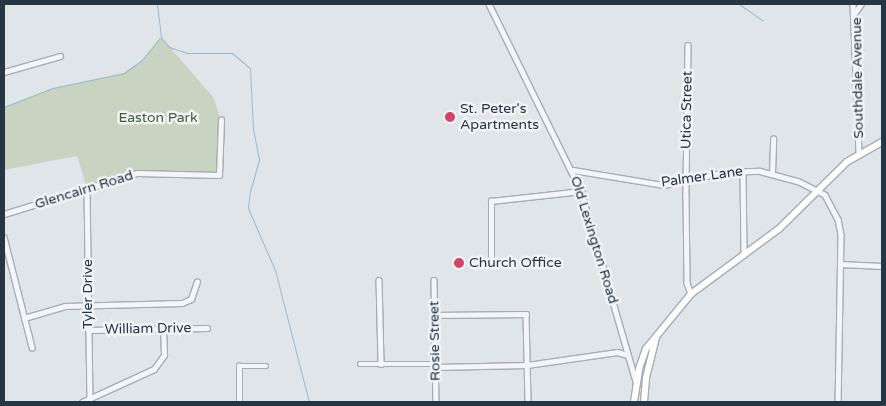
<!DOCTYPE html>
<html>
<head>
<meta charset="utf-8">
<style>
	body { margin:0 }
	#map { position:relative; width:886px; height:406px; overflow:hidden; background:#e0e5ea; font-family:"Varela Round",sans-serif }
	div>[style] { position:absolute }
	.green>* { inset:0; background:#c8d4c1 }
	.stream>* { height:1px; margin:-0.5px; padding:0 0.5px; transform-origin:0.5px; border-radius:0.5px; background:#9ab8cb }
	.roads { filter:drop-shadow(1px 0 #a5adb4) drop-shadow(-1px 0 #a5adb4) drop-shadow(0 1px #a5adb4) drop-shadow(0 -1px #a5adb4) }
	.minor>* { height:4.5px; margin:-2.25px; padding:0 2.25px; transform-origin:2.25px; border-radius:2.25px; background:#f3f5f8 }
	.major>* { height:5.5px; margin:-2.75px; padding:0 2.75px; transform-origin:2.75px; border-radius:2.75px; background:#fff }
	.dots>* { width:14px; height:14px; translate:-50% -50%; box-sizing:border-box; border:2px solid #f0f4f7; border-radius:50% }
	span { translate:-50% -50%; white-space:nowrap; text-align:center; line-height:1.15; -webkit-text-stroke:5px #f0f4f7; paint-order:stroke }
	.street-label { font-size:14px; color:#283542 }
	.poi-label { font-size:14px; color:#283542 }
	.left { translate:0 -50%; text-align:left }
	.park-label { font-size:14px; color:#425e35 }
	.frame { position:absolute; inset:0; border:5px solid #283542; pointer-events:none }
</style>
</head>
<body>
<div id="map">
	<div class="green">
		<div style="clip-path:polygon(161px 37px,213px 97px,221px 120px,219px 175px,137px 173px,87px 188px,77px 156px,4px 170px,4px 107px,53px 88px,124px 73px,142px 60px)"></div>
	</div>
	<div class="stream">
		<div style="left:157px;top:4px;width:33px;rotate:83deg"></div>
		<div style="left:161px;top:37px;width:13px;rotate:51deg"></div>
		<div style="left:169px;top:47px;width:20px;rotate:18deg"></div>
		<div style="left:188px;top:53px;width:44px"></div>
		<div style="left:232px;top:53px;width:23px;rotate:40deg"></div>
		<div style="left:250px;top:68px;width:61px;rotate:87.2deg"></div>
		<div style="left:253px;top:129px;width:32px;rotate:79deg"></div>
		<div style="left:259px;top:160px;width:32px;rotate:106deg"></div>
		<div style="left:250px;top:191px;width:17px;rotate:97deg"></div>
		<div style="left:248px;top:208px;width:68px;rotate:66.5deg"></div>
		<div style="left:275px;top:270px;width:136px;rotate:75.6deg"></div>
		<div style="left:739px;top:4px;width:29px;rotate:35deg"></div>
		<div style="left:4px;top:107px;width:53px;rotate:-21.2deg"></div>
		<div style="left:53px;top:88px;width:73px;rotate:-11.9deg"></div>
		<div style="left:124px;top:73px;width:22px;rotate:-36deg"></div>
		<div style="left:142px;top:60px;width:28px;rotate:-51deg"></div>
	</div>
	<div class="roads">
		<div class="minor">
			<div style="left:489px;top:4px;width:208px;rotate:63.8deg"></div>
			<div style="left:581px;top:191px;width:198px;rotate:73.9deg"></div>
			<div style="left:853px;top:4px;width:149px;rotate:87.7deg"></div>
			<div style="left:854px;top:14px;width:12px;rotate:-55deg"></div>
			<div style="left:688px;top:45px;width:151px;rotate:90.8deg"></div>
			<div style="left:686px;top:196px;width:87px;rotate:89.3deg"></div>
			<div style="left:687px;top:283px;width:12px;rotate:70deg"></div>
			<div style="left:4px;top:72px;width:58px;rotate:-15.9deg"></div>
			<div style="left:573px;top:170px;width:92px;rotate:9.4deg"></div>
			<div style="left:664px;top:185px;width:62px;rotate:-12deg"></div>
			<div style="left:725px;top:172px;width:35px;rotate:-2deg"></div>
			<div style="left:760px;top:171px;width:39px;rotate:15deg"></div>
			<div style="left:798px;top:181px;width:30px;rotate:27deg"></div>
			<div style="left:825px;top:195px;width:27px;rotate:62deg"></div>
			<div style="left:838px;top:219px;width:16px;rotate:79deg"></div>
			<div style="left:841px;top:235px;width:167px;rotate:91deg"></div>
			<div style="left:743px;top:171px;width:84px;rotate:89.3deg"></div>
			<div style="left:772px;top:173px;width:34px;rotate:-88deg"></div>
			<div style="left:87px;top:188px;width:211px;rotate:89.2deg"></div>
			<div style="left:4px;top:214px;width:139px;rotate:-17.1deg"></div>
			<div style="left:137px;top:173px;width:82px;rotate:1.4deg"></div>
			<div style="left:219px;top:175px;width:55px;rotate:-87.9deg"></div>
			<div style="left:4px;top:237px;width:114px;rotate:75.7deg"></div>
			<div style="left:491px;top:256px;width:55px;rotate:-90deg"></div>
			<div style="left:491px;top:201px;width:91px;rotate:-6.3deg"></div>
			<div style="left:840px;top:264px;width:42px;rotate:2.7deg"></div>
			<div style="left:379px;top:280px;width:84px;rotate:88.6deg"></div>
			<div style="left:434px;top:280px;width:122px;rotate:89.1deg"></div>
			<div style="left:434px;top:315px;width:92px;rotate:-0.6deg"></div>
			<div style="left:526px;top:314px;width:88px;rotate:88.7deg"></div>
			<div style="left:24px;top:318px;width:43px;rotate:-16.3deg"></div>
			<div style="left:65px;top:306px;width:117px;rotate:-1.5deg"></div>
			<div style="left:182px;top:303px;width:10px;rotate:-24deg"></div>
			<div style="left:191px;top:299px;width:18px;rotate:-71deg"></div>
			<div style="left:88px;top:330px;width:119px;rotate:-1deg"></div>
			<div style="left:360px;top:364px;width:75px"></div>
			<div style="left:436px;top:367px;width:91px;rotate:-1.3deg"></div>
			<div style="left:527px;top:365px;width:91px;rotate:-8.2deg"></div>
			<div style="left:617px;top:352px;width:11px;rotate:15deg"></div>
			<div style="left:82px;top:402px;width:79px;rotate:-24.6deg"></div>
			<div style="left:154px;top:369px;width:17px;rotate:-54deg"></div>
			<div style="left:164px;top:355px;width:26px;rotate:-92deg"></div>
			<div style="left:239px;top:402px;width:36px;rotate:-90deg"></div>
			<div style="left:239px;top:366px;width:27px"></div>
		</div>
		<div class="major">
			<div style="left:634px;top:402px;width:33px;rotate:-81deg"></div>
			<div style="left:639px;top:369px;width:21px;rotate:-71deg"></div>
			<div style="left:646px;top:349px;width:71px;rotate:-50.7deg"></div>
			<div style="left:691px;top:294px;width:109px;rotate:-36.5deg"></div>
			<div style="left:779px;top:229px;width:95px;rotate:-44.6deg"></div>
			<div style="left:847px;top:162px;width:40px;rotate:-29.7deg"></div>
			<div style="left:644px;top:402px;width:24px;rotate:-85deg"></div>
			<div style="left:646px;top:378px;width:41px;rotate:-76deg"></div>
		</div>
	</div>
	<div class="dots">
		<div style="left:450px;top:117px;background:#d24269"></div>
		<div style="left:459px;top:263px;background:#d24269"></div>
	</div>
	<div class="street-label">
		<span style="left:858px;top:78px;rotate:-91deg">Southdale Avenue</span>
		<span style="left:687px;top:110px;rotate:-89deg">Utica Street</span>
		<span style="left:702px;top:177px;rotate:-8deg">Palmer Lane</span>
		<span style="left:84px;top:190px;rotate:-17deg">Glencairn Road</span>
		<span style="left:594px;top:240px;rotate:73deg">Old Lexington Road</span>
		<span style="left:88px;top:294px;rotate:-90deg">Tyler Drive</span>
		<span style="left:148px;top:329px;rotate:-1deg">William Drive</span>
		<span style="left:435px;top:341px;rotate:-91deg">Rosie Street</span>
	</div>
	<div class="poi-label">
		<span class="left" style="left:460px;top:117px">St. Peter's<br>Apartments</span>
		<span class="left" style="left:469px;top:263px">Church Office</span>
	</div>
	<div class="park-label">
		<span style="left:158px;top:118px">Easton Park</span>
	</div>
	<div class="frame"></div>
</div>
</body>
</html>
